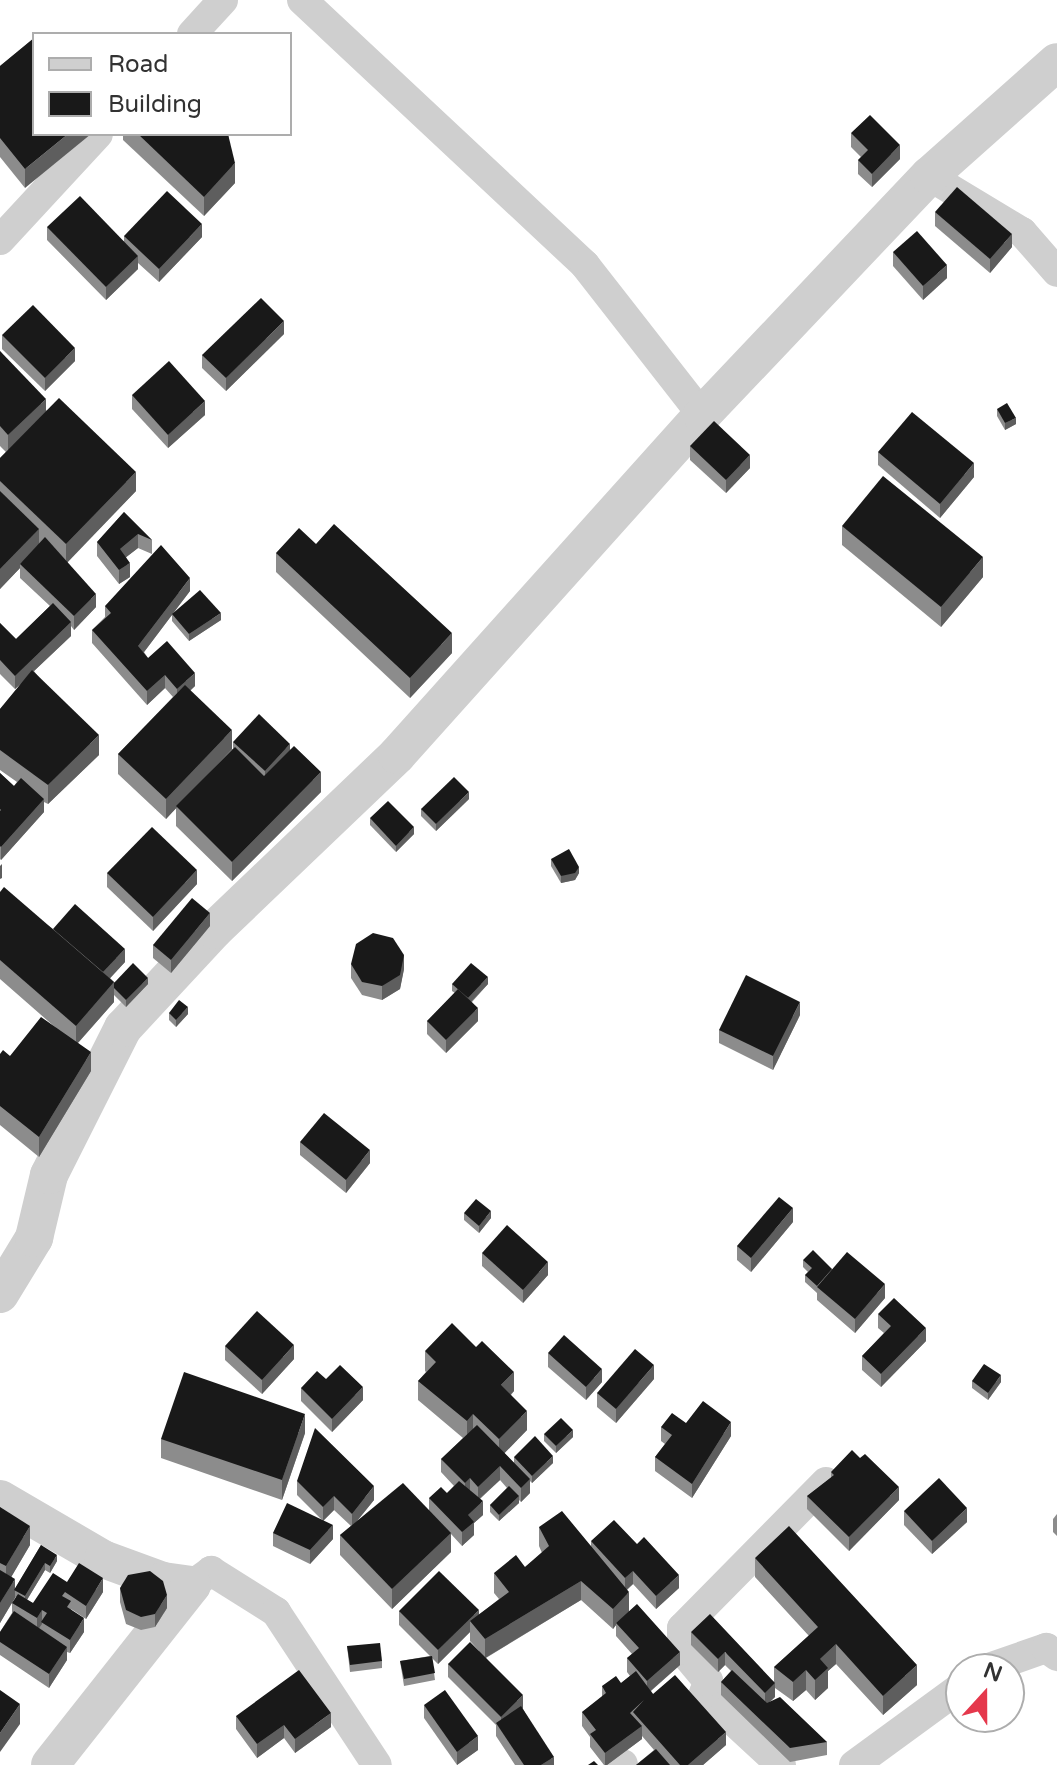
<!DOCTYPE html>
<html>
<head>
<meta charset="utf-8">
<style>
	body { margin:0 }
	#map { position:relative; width:1057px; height:1765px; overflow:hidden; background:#fff; font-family:"Varela Round",sans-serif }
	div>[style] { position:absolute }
	.minor>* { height:30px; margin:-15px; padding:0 15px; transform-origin:15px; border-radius:15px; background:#cfcfcf }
	.tertiary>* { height:38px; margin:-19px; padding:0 19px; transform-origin:19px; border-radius:19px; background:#cfcfcf }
	.wall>* { inset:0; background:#8c8c8c }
	.shaded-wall>* { inset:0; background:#5e5e5e }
	.building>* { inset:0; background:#191919 }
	span { translate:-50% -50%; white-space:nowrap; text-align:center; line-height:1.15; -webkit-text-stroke:8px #fff; paint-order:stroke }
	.legend { position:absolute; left:32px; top:32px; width:260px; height:104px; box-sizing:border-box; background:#fff; border:2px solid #adadad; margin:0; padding:10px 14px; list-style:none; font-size:24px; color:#323232 }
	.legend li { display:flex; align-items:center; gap:16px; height:40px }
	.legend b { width:40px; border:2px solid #adadad }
	.north { position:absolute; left:945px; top:1653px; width:80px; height:80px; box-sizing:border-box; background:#fff; border:2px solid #adadad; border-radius:50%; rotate:21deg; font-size:22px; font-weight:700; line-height:32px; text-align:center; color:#323232 }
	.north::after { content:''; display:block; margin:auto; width:28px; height:36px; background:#e5384c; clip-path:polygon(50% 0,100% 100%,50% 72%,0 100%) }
</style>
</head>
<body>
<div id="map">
	<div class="minor">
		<div style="left:302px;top:0;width:388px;rotate:43.1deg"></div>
		<div style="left:585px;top:265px;width:190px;rotate:52deg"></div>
		<div style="left:192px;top:34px;width:46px;rotate:-47.6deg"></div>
		<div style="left:929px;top:176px;width:109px;rotate:31.1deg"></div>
		<div style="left:1022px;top:232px;width:53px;rotate:48.8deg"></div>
		<div style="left:0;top:240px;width:144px;rotate:-47.2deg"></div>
		<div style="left:192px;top:1585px;width:24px;rotate:-36deg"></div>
		<div style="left:211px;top:1571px;width:77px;rotate:32.2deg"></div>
		<div style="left:276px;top:1612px;width:183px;rotate:56.6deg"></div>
		<div style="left:986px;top:1669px;width:64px;rotate:-19.3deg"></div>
		<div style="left:1046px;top:1648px;width:14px;rotate:36deg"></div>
		<div style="left:620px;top:1765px;width:3px;rotate:-18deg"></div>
		<div style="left:781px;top:1765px;width:105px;rotate:-137.3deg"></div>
		<div style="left:704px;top:1694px;width:14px;rotate:-73deg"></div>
		<div style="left:708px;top:1681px;width:40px;rotate:-130deg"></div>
		<div style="left:682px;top:1650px;width:22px;rotate:-90deg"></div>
		<div style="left:682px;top:1628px;width:205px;rotate:-45.4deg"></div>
		<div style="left:854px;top:1765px;width:132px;rotate:-36.1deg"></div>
	</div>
	<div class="tertiary">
		<div style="left:0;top:1294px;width:66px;rotate:-58.7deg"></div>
		<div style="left:34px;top:1238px;width:65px;rotate:-76.6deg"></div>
		<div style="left:49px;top:1175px;width:165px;rotate:-63.3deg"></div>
		<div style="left:123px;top:1028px;width:134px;rotate:-47.1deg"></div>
		<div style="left:214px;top:930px;width:253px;rotate:-43.7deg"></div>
		<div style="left:397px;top:755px;width:457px;rotate:-48.1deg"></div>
		<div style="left:702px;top:415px;width:330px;rotate:-46.5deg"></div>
		<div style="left:929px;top:176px;width:171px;rotate:-41.7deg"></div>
		<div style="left:0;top:1499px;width:119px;rotate:30.2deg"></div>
		<div style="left:103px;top:1559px;width:64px;rotate:20.1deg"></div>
		<div style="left:163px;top:1581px;width:29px;rotate:8deg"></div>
		<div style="left:192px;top:1585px;width:229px;rotate:128.3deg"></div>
	</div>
	<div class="wall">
		<div style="clip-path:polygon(34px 38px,25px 188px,0 157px,0 66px)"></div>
		<div style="clip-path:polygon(851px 133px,900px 159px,872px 187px,858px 174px,858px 160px,861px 157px,851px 147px)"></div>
		<div style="clip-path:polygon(123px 134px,228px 134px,235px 183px,204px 216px,123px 140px)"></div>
		<div style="clip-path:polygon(935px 212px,1012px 247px,990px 273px,935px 226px)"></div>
		<div style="clip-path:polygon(47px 227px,124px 241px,124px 236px,202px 237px,159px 282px,138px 263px,138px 269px,106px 300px,47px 240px)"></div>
		<div style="clip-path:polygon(893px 252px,947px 278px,923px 300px,893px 266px)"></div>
		<div style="clip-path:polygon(284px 334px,226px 391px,202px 368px,202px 355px)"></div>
		<div style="clip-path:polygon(2px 335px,75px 361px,45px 391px,2px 349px)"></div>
		<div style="clip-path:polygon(0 351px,46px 410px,136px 491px,67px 562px,96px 607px,74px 630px,71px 626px,71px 636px,34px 671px,99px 755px,48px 804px,44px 802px,44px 812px,1px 860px,0 859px,0 773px,14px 786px,17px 782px,0 770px,0 709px,21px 684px,15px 689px,0 674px,0 623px,16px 639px,50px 606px,20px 578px,20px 568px,0 589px,0 458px,6px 452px,0 446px)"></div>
		<div style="clip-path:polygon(132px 395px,205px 415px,168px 448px,132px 409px)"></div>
		<div style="clip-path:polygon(997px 409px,1016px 424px,1005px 430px,997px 416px)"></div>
		<div style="clip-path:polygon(690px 446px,750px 468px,726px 493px,690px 460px)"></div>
		<div style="clip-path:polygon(878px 452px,974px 477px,940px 518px,878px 465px)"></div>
		<div style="clip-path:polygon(124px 512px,152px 540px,152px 554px,138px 548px,126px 557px,130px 577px,119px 584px,97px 556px,97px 542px)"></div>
		<div style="clip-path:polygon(842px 526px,983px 577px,941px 627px,842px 545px)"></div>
		<div style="clip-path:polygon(316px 544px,452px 653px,410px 698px,276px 572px,276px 553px)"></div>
		<div style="clip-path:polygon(190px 591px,173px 613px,221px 620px,189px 641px,172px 621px,172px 615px,144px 652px,148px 658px,195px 686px,190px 691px,232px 749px,233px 749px,233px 742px,290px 749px,321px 792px,232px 881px,176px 826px,176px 808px,166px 819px,118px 774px,118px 754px,173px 697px,165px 688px,147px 705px,92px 643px,92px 630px,105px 617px,105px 606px)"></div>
		<div style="clip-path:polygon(469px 799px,436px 831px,421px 816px,421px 809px)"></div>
		<div style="clip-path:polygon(370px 818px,414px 834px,396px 852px,370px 825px)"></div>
		<div style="clip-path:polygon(551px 859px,579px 873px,575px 880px,561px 883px,551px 866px)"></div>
		<div style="clip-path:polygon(107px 873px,197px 884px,153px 931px,107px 887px)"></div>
		<div style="clip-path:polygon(0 892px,53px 929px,125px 962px,110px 978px,114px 982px,148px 984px,126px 1007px,114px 995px,114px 1002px,78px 1043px,91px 1071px,39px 1157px,0 1125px,0 1054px,10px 1056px,56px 1028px,0 979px)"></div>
		<div style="clip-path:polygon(210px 926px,171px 973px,153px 958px,153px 945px)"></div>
		<div style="clip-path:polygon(351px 964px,404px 969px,400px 989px,382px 1000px,362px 995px,351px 978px)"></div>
		<div style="clip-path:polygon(452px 984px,488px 984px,472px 1002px,478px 1021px,446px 1053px,427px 1034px,427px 1021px,455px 993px,452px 991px)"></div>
		<div style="clip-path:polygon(169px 1013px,188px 1014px,176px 1027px,169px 1020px)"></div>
		<div style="clip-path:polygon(800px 1015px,773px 1070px,719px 1043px,719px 1030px)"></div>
		<div style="clip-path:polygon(300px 1142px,370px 1163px,346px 1193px,300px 1155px)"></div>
		<div style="clip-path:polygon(464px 1213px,491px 1218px,479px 1233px,464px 1220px)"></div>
		<div style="clip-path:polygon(793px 1222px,751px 1272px,737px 1260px,737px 1246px)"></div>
		<div style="clip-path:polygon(482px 1253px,548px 1275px,523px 1303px,482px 1266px)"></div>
		<div style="clip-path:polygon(803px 1260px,832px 1269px,885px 1298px,855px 1333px,817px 1300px,817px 1293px,805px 1282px,805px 1275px,808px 1272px,803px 1267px)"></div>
		<div style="clip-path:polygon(878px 1314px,926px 1341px,881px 1387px,862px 1370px,862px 1356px,884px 1333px,878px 1328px)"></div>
		<div style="clip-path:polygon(225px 1346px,294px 1359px,262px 1394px,225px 1360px)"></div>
		<div style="clip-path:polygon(425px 1351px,514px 1391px,511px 1395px,527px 1430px,504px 1453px,514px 1463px,514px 1457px,553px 1463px,532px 1483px,530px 1481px,530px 1493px,521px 1502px,519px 1500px,519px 1503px,499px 1521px,490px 1512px,490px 1505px,507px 1488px,500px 1480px,480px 1499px,483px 1515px,474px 1523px,474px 1535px,462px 1546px,451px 1534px,451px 1552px,392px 1609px,340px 1555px,340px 1535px,351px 1526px,334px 1510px,323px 1521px,333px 1539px,310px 1564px,273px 1546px,273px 1533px,323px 1521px,297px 1495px,297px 1481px,374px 1500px,358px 1520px,429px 1510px,429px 1498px,447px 1493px,454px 1486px,441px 1472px,441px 1459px,463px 1438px,418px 1400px,418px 1381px,426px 1372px,425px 1371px)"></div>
		<div style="clip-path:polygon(548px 1353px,602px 1382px,586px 1400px,548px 1367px)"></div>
		<div style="clip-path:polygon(326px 1379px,363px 1400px,332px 1432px,301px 1401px,301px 1388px)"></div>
		<div style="clip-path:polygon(654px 1379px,616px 1423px,597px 1407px,597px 1393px)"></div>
		<div style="clip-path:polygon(972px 1381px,1001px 1382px,988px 1400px,972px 1388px)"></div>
		<div style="clip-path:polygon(686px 1423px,731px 1436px,692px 1498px,655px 1471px,655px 1457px,665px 1444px,661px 1441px,661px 1427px)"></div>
		<div style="clip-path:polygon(305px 1433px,282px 1500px,161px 1458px,161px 1439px)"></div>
		<div style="clip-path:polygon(544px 1434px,573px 1437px,556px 1453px,544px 1441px)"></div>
		<div style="clip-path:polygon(831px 1472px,899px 1500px,849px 1551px,807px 1509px,807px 1496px,831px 1478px)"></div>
		<div style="clip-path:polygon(0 1507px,30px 1545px,11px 1577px,15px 1589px,41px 1545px,57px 1561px,50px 1573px,45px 1570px,27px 1600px,33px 1603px,67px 1582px,103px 1592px,86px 1619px,71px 1609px,84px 1632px,70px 1653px,67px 1652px,67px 1660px,49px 1688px,0 1655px,0 1632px,12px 1613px,12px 1603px,16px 1598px,15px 1597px,0 1623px)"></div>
		<div style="clip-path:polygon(904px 1511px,967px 1522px,932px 1554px,904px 1525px)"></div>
		<div style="clip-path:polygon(1057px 1514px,1057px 1536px,1053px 1532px,1053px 1519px)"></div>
		<div style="clip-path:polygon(539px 1527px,591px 1546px,591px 1541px,679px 1588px,656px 1609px,633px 1584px,627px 1590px,629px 1611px,680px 1665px,651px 1691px,653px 1694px,726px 1745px,703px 1765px,636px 1765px,654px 1750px,642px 1736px,642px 1739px,607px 1765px,604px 1765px,590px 1747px,590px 1737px,582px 1726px,582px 1712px,602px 1697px,602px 1686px,621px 1683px,630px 1676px,627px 1672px,627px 1658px,632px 1654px,616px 1636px,616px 1625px,613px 1629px,581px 1600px,486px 1658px,523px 1709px,554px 1765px,515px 1765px,496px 1736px,496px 1725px,448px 1677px,448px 1664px,479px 1651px,470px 1641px,470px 1632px,438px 1664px,432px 1658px,435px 1680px,404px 1686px,400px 1661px,430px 1656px,399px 1625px,399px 1611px,479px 1615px,499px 1599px,494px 1593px,494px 1573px,525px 1567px,542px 1553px,539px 1546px)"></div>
		<div style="clip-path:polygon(755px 1558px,917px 1685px,883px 1715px,836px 1664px,828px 1671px,828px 1688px,815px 1700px,806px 1690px,793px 1701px,775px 1688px,775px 1697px,770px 1702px,827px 1742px,827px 1755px,790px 1762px,721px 1695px,721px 1682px,731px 1671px,725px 1665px,718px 1672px,691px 1645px,691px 1632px,774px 1682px,774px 1667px,809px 1636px,755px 1577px)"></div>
		<div style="clip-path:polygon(120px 1588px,167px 1608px,155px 1627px,141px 1630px,126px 1624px,120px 1602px)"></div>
		<div style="clip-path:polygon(347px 1646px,382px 1661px,382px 1668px,350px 1672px)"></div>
		<div style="clip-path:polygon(424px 1705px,478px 1750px,457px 1765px,424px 1718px)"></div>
		<div style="clip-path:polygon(236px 1716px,331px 1727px,295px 1753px,284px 1738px,257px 1758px,236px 1729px)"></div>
	</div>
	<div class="shaded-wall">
		<div style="clip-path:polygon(68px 134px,91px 134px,25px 188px,25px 169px)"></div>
		<div style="clip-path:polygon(900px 145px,900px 159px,872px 187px,872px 174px)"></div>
		<div style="clip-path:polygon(235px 163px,235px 183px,204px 216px,204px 197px)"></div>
		<div style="clip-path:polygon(202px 224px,202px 237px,159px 282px,159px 269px)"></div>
		<div style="clip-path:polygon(1012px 234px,1012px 247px,990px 273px,990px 259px)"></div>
		<div style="clip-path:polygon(138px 256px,138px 269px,106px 300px,106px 287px)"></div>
		<div style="clip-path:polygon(947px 265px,947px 278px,923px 300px,923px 286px)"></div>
		<div style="clip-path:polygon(284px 321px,284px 334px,226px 391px,226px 378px)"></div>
		<div style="clip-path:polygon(75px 348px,75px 361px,45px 391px,45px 378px)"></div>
		<div style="clip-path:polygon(46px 399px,46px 419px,8px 454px,8px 435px)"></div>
		<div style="clip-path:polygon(205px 401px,205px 415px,168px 448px,168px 435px)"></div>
		<div style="clip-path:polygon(1016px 418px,1016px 424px,1005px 430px,1005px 423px)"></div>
		<div style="clip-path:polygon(750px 455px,750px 468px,726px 493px,726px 480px)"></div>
		<div style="clip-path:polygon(974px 463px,974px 477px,940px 518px,940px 504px)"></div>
		<div style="clip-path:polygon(136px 472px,136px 491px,66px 564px,66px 544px)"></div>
		<div style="clip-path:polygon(39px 529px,39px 548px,20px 564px,20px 568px,0 589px,0 569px)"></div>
		<div style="clip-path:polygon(138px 534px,138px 548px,120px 562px,120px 549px)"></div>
		<div style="clip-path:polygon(983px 557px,983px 577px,941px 627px,941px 607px)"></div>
		<div style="clip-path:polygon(130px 563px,130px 577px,119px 584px,119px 570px)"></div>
		<div style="clip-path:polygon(190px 578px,190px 591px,138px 660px,138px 646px)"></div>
		<div style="clip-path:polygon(96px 594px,96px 607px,74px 630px,74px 616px)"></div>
		<div style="clip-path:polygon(221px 613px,221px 620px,189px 641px,189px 634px)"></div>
		<div style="clip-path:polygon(71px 622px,71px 636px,15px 689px,15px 676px)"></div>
		<div style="clip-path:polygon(452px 633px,452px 653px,410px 698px,410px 678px)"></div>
		<div style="clip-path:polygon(195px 673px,195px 686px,177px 702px,177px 689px)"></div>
		<div style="clip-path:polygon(165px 675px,165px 688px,147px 705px,147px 691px)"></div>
		<div style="clip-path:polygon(232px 730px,232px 749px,166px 819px,166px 799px)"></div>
		<div style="clip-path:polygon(99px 735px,99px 755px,48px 804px,48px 785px)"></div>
		<div style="clip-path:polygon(290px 744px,290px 758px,265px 784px,265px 771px)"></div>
		<div style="clip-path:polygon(321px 772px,321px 792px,232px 881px,232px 862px)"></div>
		<div style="clip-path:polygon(469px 792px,469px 799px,436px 831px,436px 824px)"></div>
		<div style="clip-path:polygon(44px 799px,44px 812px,1px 860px,1px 847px)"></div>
		<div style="clip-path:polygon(414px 827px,414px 834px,396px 852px,396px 846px)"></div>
		<div style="clip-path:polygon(2px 864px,2px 878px,0 879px,0 866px)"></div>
		<div style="clip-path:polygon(579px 867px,579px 873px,575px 880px,561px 883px,561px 876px)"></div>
		<div style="clip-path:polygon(197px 870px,197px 884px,153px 931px,153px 917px)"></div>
		<div style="clip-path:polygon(210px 913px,210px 926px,171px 973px,171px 960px)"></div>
		<div style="clip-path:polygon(125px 949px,125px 962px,102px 987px,102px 973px)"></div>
		<div style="clip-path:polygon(404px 955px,404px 969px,400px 989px,382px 1000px,382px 986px)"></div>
		<div style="clip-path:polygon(488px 977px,488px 984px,468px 1005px,468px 998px)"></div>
		<div style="clip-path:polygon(148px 978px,148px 984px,126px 1007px,126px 1000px)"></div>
		<div style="clip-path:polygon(114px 982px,114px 1002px,76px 1045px,76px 1026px)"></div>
		<div style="clip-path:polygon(800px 1002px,800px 1015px,773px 1070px,773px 1056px)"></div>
		<div style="clip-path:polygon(188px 1007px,188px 1014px,176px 1027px,176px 1020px)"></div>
		<div style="clip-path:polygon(478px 1008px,478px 1021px,446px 1053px,446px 1040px)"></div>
		<div style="clip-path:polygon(91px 1052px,91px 1071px,39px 1157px,39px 1137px)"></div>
		<div style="clip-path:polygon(370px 1150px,370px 1163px,346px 1193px,346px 1180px)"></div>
		<div style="clip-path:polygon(793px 1208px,793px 1222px,751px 1272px,751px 1258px)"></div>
		<div style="clip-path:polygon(491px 1211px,491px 1218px,479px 1233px,479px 1226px)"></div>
		<div style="clip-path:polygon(548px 1262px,548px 1275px,523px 1303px,523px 1290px)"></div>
		<div style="clip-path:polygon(885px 1284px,885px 1298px,855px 1333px,855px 1319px)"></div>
		<div style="clip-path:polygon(926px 1328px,926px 1341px,881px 1387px,881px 1374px)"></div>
		<div style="clip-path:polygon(294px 1345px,294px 1359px,262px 1394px,262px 1380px)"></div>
		<div style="clip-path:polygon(654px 1365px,654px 1379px,616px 1423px,616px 1409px)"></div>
		<div style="clip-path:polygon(602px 1369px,602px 1382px,586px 1400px,586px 1387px)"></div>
		<div style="clip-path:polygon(514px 1372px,514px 1391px,501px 1404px,501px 1385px)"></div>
		<div style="clip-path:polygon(1001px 1375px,1001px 1382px,988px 1400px,988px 1393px)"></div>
		<div style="clip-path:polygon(363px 1387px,363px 1400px,332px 1432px,332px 1419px)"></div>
		<div style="clip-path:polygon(527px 1411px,527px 1430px,499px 1459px,499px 1439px)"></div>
		<div style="clip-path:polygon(305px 1414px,305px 1433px,282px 1500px,282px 1480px)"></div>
		<div style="clip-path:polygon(473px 1414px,473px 1434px,467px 1440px,467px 1421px)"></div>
		<div style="clip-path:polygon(731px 1422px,731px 1436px,692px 1498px,692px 1484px)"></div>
		<div style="clip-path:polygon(573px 1430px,573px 1437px,556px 1453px,556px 1446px)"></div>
		<div style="clip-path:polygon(553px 1456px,553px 1463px,532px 1483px,532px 1476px)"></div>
		<div style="clip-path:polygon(500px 1466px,500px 1480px,478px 1500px,478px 1487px)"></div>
		<div style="clip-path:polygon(470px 1478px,470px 1492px,465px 1497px,465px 1483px)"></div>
		<div style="clip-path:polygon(530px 1479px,530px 1493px,521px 1502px,521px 1488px)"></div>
		<div style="clip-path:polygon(374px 1486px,374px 1500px,352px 1527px,352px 1514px)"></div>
		<div style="clip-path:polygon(899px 1487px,899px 1500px,849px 1551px,849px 1537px)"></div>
		<div style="clip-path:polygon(334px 1496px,334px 1510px,323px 1521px,323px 1507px)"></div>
		<div style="clip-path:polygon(519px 1496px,519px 1503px,499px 1521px,499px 1515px)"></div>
		<div style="clip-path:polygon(483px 1501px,483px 1515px,474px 1523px,474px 1535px,462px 1546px,462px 1532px,468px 1515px)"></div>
		<div style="clip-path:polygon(967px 1508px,967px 1522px,932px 1554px,932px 1541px)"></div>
		<div style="clip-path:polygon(333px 1525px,333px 1539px,310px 1564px,310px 1550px)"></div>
		<div style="clip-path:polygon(30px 1526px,30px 1545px,6px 1586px,6px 1566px)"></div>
		<div style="clip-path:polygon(451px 1533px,451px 1552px,392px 1609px,392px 1589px)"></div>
		<div style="clip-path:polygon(57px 1555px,57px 1561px,50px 1573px,50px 1566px)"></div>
		<div style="clip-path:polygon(45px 1563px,45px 1570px,25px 1603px,25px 1596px)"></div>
		<div style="clip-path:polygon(633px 1571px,633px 1584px,625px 1591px,625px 1578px)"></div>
		<div style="clip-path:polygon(679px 1575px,679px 1588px,656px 1609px,656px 1596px)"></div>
		<div style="clip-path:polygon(103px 1578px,103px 1592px,86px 1619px,86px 1606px)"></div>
		<div style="clip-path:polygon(15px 1579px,15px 1598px,0 1623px,0 1603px)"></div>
		<div style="clip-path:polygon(581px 1581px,581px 1600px,485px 1658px,485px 1639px)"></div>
		<div style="clip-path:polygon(629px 1592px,629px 1612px,616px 1623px,616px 1625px,613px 1629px,613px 1609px)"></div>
		<div style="clip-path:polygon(167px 1595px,167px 1608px,155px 1627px,155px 1614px)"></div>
		<div style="clip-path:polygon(42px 1610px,42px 1624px,37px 1631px,37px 1618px)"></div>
		<div style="clip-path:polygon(479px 1610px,479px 1623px,470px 1621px,470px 1632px,438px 1664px,438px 1650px)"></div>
		<div style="clip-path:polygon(84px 1618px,84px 1632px,70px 1653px,70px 1640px)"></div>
		<div style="clip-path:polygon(836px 1644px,836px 1664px,828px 1671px,828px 1688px,815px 1700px,815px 1680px,820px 1659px)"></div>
		<div style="clip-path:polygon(67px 1647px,67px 1660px,49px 1688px,49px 1674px)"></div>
		<div style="clip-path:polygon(680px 1652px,680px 1665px,647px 1694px,647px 1681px)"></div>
		<div style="clip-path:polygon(725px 1652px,725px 1665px,718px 1672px,718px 1659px)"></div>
		<div style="clip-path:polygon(917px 1665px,917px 1685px,883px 1715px,883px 1696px)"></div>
		<div style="clip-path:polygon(806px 1670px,806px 1690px,793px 1701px,793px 1682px)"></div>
		<div style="clip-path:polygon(775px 1683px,775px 1697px,765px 1706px,765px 1693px)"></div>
		<div style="clip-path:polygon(523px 1695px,523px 1708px,501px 1730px,501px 1717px)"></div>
		<div style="clip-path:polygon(20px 1704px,20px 1724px,0 1752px,0 1733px)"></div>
		<div style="clip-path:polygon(331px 1713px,331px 1727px,295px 1753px,295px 1739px)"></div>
		<div style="clip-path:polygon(284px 1725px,284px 1738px,257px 1758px,257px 1744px)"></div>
		<div style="clip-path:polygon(642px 1726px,642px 1739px,607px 1765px,605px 1765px,605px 1753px)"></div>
		<div style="clip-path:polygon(726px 1732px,726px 1745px,703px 1765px,688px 1765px)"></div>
		<div style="clip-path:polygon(478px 1736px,478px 1750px,457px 1765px,457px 1752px)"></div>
		<div style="clip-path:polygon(554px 1757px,554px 1765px,541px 1765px)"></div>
	</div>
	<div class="building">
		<div style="clip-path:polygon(34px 38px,34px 134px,68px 134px,25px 169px,0 138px,0 66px)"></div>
		<div style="clip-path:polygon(870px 115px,900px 145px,872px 174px,858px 160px,868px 150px,851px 133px)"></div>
		<div style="clip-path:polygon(138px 134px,228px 134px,235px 163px,204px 197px)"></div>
		<div style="clip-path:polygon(957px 187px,1012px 234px,990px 259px,935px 212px)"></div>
		<div style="clip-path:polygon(167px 191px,202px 224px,159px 269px,124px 236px)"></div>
		<div style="clip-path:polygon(80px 196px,138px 256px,106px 287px,47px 227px)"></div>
		<div style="clip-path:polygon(917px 231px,947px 265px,923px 286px,893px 252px)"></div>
		<div style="clip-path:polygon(261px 298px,284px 321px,226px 378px,202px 355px)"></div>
		<div style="clip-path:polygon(33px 305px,75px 348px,45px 378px,2px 335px)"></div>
		<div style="clip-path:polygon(0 351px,46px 399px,8px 435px,0 426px)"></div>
		<div style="clip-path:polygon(169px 361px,205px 401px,168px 435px,132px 395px)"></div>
		<div style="clip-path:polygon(59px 398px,136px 472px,66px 544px,0 481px,0 458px)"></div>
		<div style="clip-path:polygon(1007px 403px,1016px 418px,1005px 423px,997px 409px)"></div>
		<div style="clip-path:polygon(912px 412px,974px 463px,940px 504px,878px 452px)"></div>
		<div style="clip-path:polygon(714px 421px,750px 455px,726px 480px,690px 446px)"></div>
		<div style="clip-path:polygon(883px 476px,983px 557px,941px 607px,842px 526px)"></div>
		<div style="clip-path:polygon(0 491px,39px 529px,0 569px)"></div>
		<div style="clip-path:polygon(124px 512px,152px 540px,138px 534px,120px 549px,130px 563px,119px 570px,97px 542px)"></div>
		<div style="clip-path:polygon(334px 524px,452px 633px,410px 678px,276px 553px,299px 528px,316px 544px)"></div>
		<div style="clip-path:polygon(45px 537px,96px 594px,74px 616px,20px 564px)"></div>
		<div style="clip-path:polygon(161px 545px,190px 578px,138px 646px,148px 658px,167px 641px,195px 673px,177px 689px,165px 675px,147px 691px,92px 630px,111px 613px,105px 606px)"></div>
		<div style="clip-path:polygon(200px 590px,221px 613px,189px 634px,172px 614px)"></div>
		<div style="clip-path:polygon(53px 603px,71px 622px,15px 676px,0 660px,0 623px,16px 639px)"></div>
		<div style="clip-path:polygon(32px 670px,99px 735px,48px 785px,0 750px,0 709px)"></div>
		<div style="clip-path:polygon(185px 685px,232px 730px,166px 799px,118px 754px)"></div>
		<div style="clip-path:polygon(259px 714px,290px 744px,265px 771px,233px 742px)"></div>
		<div style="clip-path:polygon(294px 746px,321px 772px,232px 862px,176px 806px,235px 747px,264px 776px)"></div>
		<div style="clip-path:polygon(0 773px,14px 786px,21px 778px,44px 799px,1px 847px,0 846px,0 811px,1px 810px,0 809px)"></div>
		<div style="clip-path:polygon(454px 777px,469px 792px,436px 824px,421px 809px)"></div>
		<div style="clip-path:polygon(388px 801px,414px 827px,396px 846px,370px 818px)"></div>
		<div style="clip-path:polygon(152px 827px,197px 870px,153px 917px,107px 873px)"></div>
		<div style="clip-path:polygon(569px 849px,579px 867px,575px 873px,561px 876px,551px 859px)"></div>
		<div style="clip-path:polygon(4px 887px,114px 982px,76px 1026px,0 960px,0 892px)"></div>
		<div style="clip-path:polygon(192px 898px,210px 913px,171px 960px,153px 945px)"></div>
		<div style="clip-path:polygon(75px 904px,125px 949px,103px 972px,53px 929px)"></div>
		<div style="clip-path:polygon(373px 933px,393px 938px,404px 955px,400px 975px,382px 986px,362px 982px,351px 964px,356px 944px)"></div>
		<div style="clip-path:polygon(133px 963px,148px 978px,126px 1000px,114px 988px,114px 983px)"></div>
		<div style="clip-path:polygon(471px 963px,488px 977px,468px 998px,452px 984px)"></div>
		<div style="clip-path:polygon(746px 975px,800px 1002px,773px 1056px,719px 1030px)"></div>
		<div style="clip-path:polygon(458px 989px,478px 1008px,446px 1040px,427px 1021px)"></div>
		<div style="clip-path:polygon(179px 1000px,188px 1007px,176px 1020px,169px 1013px)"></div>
		<div style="clip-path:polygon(41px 1017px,91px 1052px,39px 1137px,0 1106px,0 1054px,3px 1050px,10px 1056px)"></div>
		<div style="clip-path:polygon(324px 1113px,370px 1150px,346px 1180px,300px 1142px)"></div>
		<div style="clip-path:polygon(779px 1197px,793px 1208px,751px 1258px,737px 1246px)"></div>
		<div style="clip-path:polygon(476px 1199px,491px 1211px,479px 1226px,464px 1213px)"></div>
		<div style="clip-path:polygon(507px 1225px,548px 1262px,523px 1290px,482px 1253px)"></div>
		<div style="clip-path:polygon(813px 1250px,832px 1269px,817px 1286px,805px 1275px,812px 1268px,803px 1260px)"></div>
		<div style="clip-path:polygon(847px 1252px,885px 1284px,855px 1319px,817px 1287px)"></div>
		<div style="clip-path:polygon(894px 1298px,926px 1328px,881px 1374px,862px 1356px,891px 1326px,878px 1314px)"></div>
		<div style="clip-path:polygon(257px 1311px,294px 1345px,262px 1380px,225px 1346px)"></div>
		<div style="clip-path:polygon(452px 1323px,476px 1347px,482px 1341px,514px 1372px,501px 1385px,527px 1411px,499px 1439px,473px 1414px,467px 1421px,418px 1381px,436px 1362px,425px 1351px)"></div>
		<div style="clip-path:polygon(564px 1335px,602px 1369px,586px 1387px,548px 1353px)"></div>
		<div style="clip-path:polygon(635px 1349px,654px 1365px,616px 1409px,597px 1393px)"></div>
		<div style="clip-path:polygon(984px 1364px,1001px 1375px,988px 1393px,972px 1381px)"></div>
		<div style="clip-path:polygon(340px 1365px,363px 1387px,332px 1419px,301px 1388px,317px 1371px,326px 1379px)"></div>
		<div style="clip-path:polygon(184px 1372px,305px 1414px,282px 1480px,161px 1439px)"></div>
		<div style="clip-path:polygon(703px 1401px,731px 1422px,692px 1484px,655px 1457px,672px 1435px,661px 1427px,672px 1413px,686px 1423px)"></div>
		<div style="clip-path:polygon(561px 1418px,573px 1430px,556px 1446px,544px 1434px)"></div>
		<div style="clip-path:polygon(477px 1425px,530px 1479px,521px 1488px,500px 1466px,478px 1487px,470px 1478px,465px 1483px,441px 1459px)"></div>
		<div style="clip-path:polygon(315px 1428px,374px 1486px,352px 1514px,334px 1496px,323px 1507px,297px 1481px)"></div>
		<div style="clip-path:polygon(535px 1436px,553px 1456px,532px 1476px,514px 1457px)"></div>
		<div style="clip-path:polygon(852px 1450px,860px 1458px,865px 1454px,899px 1487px,849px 1537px,807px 1496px,834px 1475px,831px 1472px)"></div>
		<div style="clip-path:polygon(939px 1478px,967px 1508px,932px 1541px,904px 1511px)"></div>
		<div style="clip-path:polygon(459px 1481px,483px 1501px,468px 1515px,474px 1522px,462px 1532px,429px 1498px,441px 1487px,447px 1493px)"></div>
		<div style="clip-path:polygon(403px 1483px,451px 1533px,392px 1589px,340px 1535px)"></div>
		<div style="clip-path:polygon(509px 1486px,519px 1496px,499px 1515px,490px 1505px)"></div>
		<div style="clip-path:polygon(287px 1503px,333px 1525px,310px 1550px,273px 1533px)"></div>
		<div style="clip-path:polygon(0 1507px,30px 1526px,6px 1566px,0 1563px)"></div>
		<div style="clip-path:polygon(562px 1511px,629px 1592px,613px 1609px,581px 1581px,485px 1639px,470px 1621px,509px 1592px,494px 1573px,516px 1555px,525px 1567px,549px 1546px,539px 1527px)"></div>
		<div style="clip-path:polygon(614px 1520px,637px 1544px,644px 1537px,679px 1575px,656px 1596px,633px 1571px,625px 1578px,591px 1541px)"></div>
		<div style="clip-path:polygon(789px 1526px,917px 1665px,883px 1696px,836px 1644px,820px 1659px,828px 1668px,815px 1680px,806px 1670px,793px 1682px,774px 1667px,818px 1627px,755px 1558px)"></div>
		<div style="clip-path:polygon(41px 1545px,57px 1555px,50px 1566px,45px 1563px,25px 1596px,14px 1590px)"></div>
		<div style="clip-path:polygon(79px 1563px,103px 1578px,86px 1606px,65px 1592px,62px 1596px,71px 1601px,67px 1607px,84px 1618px,70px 1640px,41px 1622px,47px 1613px,42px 1610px,37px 1618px,12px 1603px,18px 1594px,33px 1603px,53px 1573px,67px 1582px)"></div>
		<div style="clip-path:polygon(0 1570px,15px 1579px,0 1603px)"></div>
		<div style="clip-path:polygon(150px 1571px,163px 1581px,167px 1595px,155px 1614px,141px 1617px,126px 1610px,120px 1588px,128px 1575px)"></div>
		<div style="clip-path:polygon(439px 1571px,479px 1610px,438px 1650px,399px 1611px)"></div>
		<div style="clip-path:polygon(637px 1604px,680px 1652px,647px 1681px,627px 1658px,639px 1648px,616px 1623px)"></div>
		<div style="clip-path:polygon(14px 1611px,67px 1647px,49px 1674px,0 1642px,0 1632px)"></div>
		<div style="clip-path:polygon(710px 1614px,775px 1683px,765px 1693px,725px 1652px,718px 1659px,691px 1632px)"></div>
		<div style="clip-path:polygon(470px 1642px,523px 1695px,501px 1717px,448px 1664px)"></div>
		<div style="clip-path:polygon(380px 1643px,382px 1661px,350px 1665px,347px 1646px)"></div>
		<div style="clip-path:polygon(432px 1656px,435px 1673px,404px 1679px,400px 1661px)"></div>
		<div style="clip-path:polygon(299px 1670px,331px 1713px,295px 1739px,284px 1725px,257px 1744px,236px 1716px)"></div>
		<div style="clip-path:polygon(732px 1670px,767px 1703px,780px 1697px,827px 1742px,790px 1748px,721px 1682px)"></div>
		<div style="clip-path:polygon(636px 1671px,653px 1694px,675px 1675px,726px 1732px,688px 1765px,680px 1765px,633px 1712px,644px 1700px,630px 1713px,642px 1726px,605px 1753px,590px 1734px,596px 1730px,582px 1712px,606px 1693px,602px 1686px,616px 1676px,621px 1683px)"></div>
		<div style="clip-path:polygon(0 1690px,20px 1704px,0 1733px)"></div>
		<div style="clip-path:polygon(445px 1690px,478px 1736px,457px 1752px,424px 1705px)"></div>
		<div style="clip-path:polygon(521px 1706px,554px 1757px,541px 1765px,524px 1765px,496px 1723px)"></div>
		<div style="clip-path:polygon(656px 1749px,670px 1765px,636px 1765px)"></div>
		<div style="clip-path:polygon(594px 1761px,598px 1765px,588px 1765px)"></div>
	</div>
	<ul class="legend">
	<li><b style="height:10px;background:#cfcfcf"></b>Road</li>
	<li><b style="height:22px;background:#191919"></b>Building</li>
	</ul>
	<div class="north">N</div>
</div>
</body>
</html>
